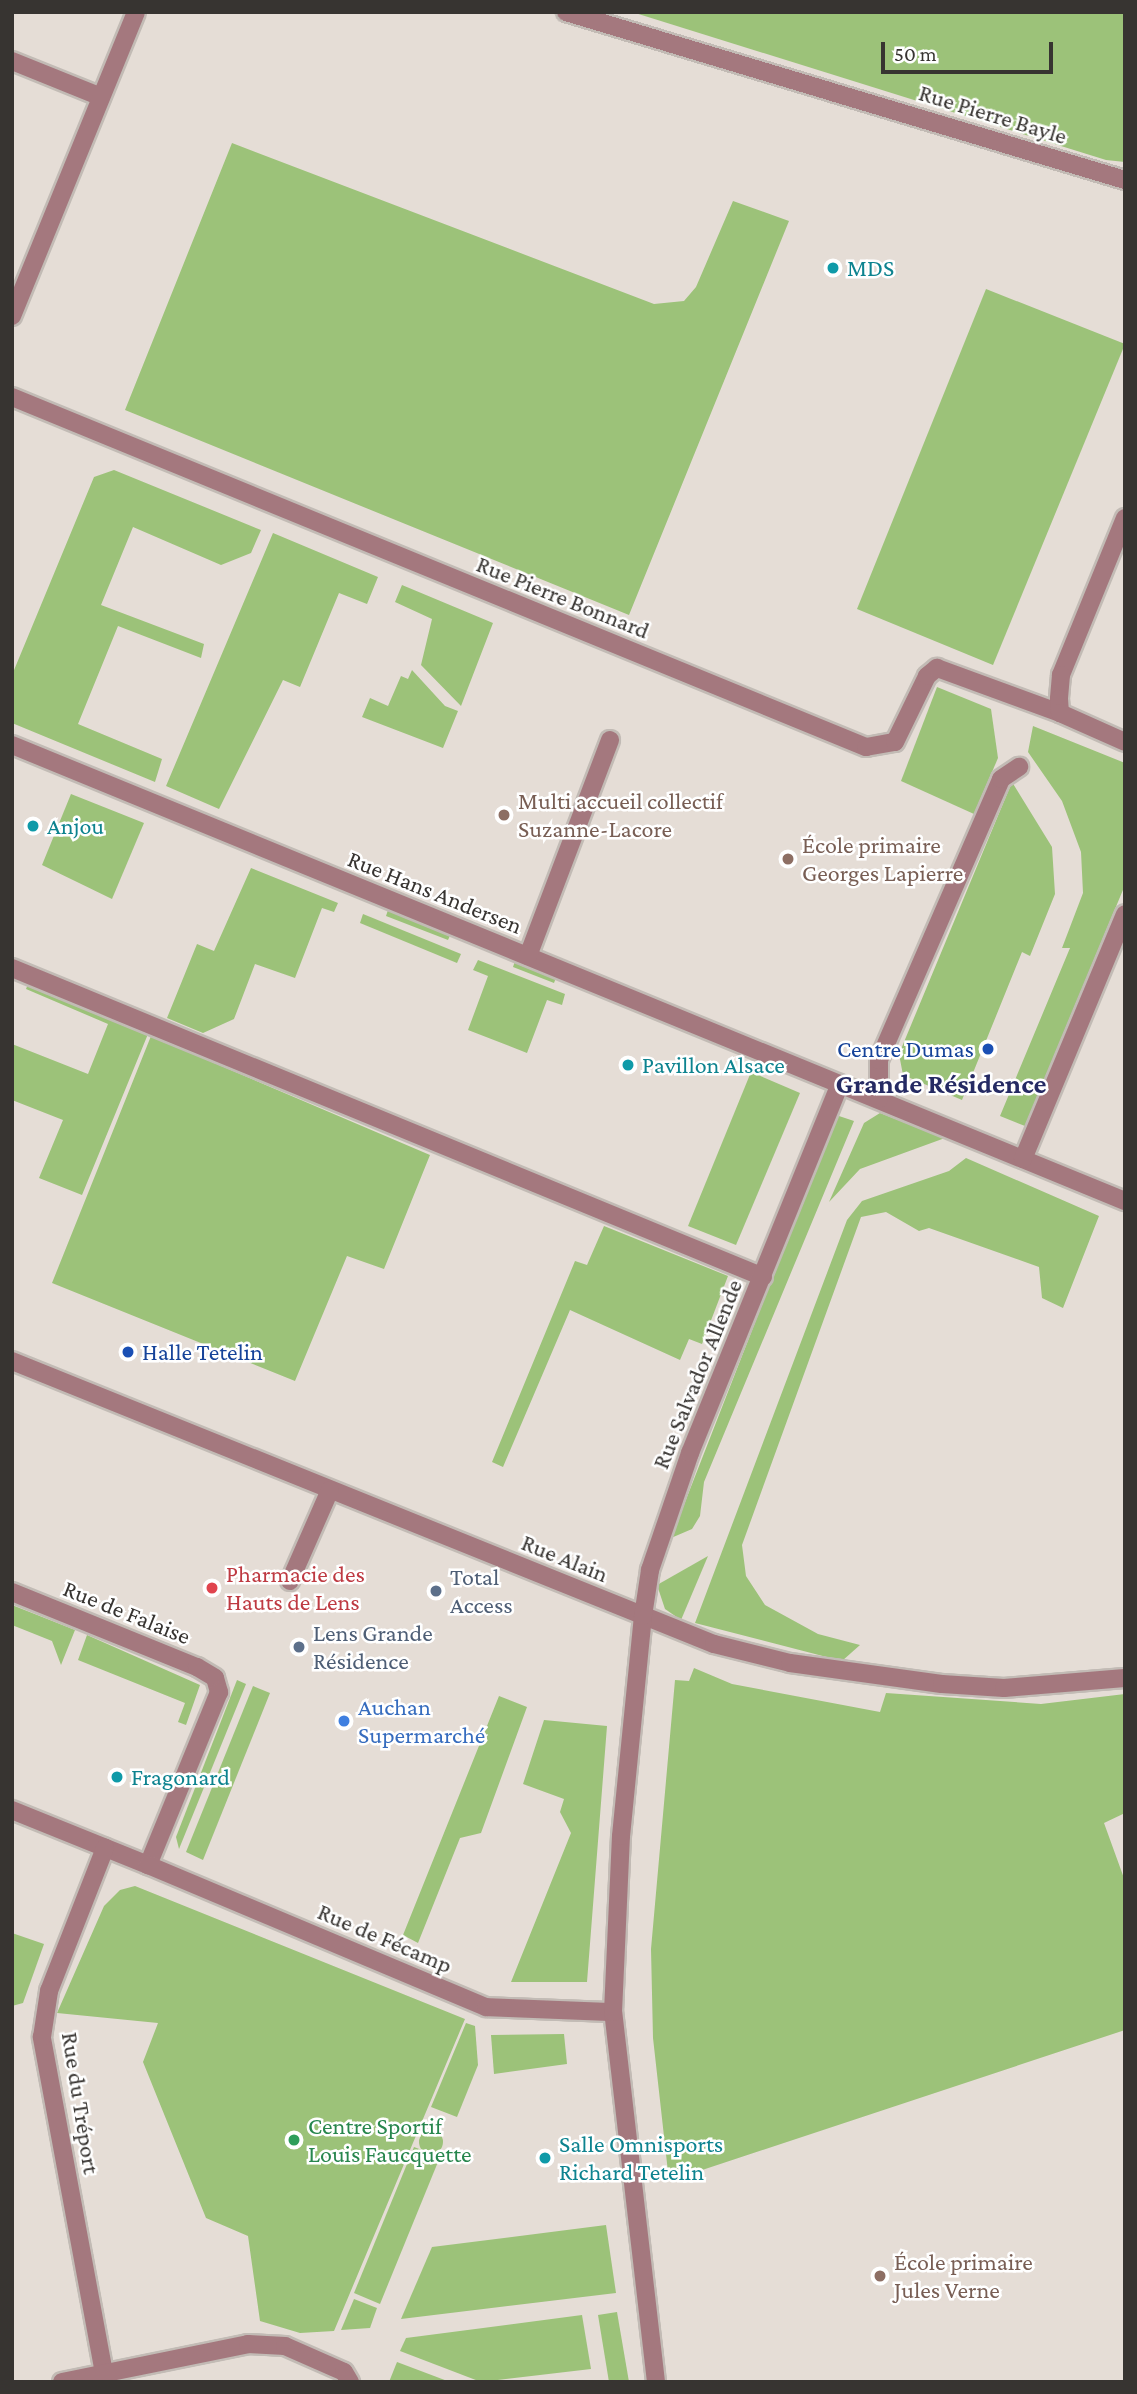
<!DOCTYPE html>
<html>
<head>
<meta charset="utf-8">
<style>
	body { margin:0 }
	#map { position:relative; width:1137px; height:2394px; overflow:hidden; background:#e5ddd6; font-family:"Crimson Pro",serif }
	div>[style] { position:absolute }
	.green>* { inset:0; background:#9cc279 }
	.round { border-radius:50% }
	.roads { filter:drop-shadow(2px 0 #c2bbb5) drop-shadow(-2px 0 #c2bbb5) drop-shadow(0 2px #c2bbb5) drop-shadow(0 -2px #c2bbb5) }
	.minor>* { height:18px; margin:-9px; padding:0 9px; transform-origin:9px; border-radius:9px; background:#a4787e }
	.dots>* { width:19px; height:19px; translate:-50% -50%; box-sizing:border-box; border:4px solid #fff; border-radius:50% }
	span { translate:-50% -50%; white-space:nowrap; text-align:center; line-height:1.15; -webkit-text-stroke:5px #fff; paint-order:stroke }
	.street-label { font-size:24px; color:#373431 }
	.culture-label { font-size:24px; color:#0d838f }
	.left { translate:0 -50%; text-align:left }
	.education-label { font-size:24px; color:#785e54 }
	.transit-label { font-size:24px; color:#164399 }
	.right { translate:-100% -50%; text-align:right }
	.health-label { font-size:24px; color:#be3a42 }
	.service-label { font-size:24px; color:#4e5e75 }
	.shop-label { font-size:24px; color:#366cbe }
	.leisure-label { font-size:24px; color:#27864d }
	.quarter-label { font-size:28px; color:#252a63; font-weight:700 }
	.frame { position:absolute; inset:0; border:14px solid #373431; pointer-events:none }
	.scale { position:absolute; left:881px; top:42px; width:172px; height:32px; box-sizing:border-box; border:4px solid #373431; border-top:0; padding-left:9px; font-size:21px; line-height:24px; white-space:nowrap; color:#373431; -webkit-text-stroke:5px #fff; paint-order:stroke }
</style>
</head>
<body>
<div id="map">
	<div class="green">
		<div style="clip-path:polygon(632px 12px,1125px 12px,1125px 162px,1106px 160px)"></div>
		<div style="clip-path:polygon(232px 143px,654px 304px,684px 301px,696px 287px,733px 201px,789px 221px,629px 615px,125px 410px)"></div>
		<div style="clip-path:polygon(986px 289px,1125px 344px,993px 665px,857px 609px)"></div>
		<div style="clip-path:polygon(114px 470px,261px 530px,251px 553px,221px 565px,133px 527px,101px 605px,204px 644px,201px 658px,118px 626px,78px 724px,162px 759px,155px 782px,12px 723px,12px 675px,94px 477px)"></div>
		<div style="clip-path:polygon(273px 533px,378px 577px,367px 604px,339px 593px,300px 687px,283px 680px,219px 809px,166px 786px)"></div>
		<div style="clip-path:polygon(402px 585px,493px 623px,461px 706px,421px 665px,432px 619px,395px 602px)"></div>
		<div style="clip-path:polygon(412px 670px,445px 706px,458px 711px,443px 748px,362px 717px,370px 698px,388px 706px,401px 676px,408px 679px)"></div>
		<div style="clip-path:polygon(937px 687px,991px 709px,998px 758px,974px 814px,901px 781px)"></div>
		<div style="clip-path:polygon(1033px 726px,1125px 763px,1125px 885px,1025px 1126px,1000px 1116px,1070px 948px,1062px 948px,1083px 893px,1081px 852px,1062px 801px,1028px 752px)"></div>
		<div style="clip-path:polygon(1012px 782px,1052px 847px,1055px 894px,1030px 956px,1022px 952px,962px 1100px,903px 1075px,899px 1054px)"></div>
		<div style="clip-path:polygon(71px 794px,144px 823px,112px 899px,42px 865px)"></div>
		<div style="clip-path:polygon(251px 868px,338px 903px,334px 912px,322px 908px,295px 978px,255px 964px,234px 1019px,203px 1033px,167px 1018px,197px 944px,214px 951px)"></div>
		<div style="clip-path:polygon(390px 904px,453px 929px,448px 940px,386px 916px)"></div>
		<div style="clip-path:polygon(363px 914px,461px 954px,457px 963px,360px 923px)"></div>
		<div style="clip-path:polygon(517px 955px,558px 972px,554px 983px,513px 967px)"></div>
		<div style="clip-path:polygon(478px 960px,565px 994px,562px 1005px,547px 1000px,527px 1053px,468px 1030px,488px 976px,473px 970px)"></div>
		<div style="clip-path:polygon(28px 984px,148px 1034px,82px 1195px,39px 1178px,63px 1120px,12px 1100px,12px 1044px,88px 1074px,108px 1024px,26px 989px)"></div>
		<div style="clip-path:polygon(151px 1036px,430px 1155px,384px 1269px,347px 1256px,295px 1381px,52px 1283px)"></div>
		<div style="clip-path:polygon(751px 1072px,800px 1093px,736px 1245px,688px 1226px)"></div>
		<div style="clip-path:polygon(880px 1113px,945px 1138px,860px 1169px,829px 1202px,864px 1123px)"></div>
		<div style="clip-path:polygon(836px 1115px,854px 1121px,704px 1482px,700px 1516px,692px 1529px,671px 1538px)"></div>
		<div style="clip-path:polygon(966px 1158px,1099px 1216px,1063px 1308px,1042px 1298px,1039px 1267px,929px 1228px,919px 1231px,886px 1212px,861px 1217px,742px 1545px,746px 1576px,765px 1605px,818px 1634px,860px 1645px,842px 1661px,695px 1623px,847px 1220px,862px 1201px,949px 1171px)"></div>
		<div style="clip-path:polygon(604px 1226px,728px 1276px,702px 1344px,689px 1339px,680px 1360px,570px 1310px,503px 1467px,492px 1462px,575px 1261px,587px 1265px)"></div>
		<div style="clip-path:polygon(708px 1556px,681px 1620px,665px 1609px,657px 1585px)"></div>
		<div style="clip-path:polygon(12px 1605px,75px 1630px,61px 1665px,52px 1641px,12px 1625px)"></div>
		<div style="clip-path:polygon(87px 1635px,200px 1685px,186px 1725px,178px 1722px,185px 1703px,78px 1660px)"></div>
		<div style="clip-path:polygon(694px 1668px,732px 1684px,880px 1712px,886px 1693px,1041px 1704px,1125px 1694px,1125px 1813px,1104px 1823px,1125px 1881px,1125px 2030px,669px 2181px,653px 2038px,651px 1949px,675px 1680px,689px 1681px)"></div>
		<div style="clip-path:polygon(237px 1680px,246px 1684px,179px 1849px,176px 1837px)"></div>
		<div style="clip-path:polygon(253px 1686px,270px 1693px,203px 1860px,186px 1852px)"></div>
		<div style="clip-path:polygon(499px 1696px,527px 1707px,481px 1833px,460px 1838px,418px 1943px,403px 1935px)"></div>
		<div style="clip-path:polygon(544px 1720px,607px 1726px,587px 1982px,511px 1982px,571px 1833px,560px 1812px,564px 1799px,523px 1784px)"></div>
		<div style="clip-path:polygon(135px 1886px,465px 2019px,334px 2331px,300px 2333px,260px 2321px,248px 2236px,206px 2218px,143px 2062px,158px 2023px,57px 2013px,104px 1906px,120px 1890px)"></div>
		<div style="clip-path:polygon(12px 1933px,44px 1944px,23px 2003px,12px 2006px)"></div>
		<div style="clip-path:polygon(466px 2023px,475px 2026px,478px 2065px,457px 2117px,431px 2107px)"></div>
		<div style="clip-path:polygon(564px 2034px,567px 2064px,494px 2074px,491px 2035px)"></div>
		<div class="round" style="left:419px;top:2130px;width:24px;height:24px"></div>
		<div style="clip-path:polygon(414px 2147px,440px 2157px,380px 2304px,354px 2293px)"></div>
		<div style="clip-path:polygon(606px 2225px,616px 2293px,401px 2319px,432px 2247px)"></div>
		<div style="clip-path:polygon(354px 2299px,377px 2308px,370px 2328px,341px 2330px)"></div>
		<div style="clip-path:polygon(617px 2312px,629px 2382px,609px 2382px,598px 2315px)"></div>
		<div style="clip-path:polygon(582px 2315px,591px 2369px,481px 2382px,400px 2351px,406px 2338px)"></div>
		<div style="clip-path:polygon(397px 2362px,450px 2382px,389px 2382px)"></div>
	</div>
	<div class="roads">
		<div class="minor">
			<div style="left:566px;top:12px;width:584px;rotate:16.73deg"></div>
			<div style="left:12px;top:61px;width:96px;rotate:22deg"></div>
			<div style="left:12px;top:316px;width:328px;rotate:-67.8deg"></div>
			<div style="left:12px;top:397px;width:923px;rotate:22.29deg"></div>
			<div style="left:866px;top:747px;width:29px;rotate:-10deg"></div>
			<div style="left:895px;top:742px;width:73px;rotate:-64.1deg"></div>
			<div style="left:927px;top:676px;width:13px;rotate:-39deg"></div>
			<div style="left:937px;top:668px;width:131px;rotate:20.1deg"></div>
			<div style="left:1125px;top:518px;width:170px;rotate:112.2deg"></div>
			<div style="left:1061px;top:675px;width:24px;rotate:95deg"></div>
			<div style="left:1059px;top:699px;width:14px;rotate:86deg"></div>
			<div style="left:1060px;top:713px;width:71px;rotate:24deg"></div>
			<div style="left:12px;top:745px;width:1203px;rotate:22.28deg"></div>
			<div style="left:528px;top:956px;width:231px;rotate:-69.2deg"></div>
			<div style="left:12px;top:968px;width:812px;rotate:22.36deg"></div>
			<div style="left:879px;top:1099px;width:39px;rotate:-90deg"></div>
			<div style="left:879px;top:1060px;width:306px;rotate:-66.5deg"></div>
			<div style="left:1001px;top:779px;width:22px;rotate:-34deg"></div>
			<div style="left:1023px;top:1159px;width:265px;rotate:-67.4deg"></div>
			<div style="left:12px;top:1361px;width:757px;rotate:21.96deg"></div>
			<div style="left:714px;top:1644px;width:78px;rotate:14deg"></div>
			<div style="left:790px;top:1663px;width:153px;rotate:7.9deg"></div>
			<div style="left:942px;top:1684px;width:62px;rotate:3.7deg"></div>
			<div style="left:1004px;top:1688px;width:121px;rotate:-4.7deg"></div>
			<div style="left:290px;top:1581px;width:99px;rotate:-66.3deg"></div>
			<div style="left:12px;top:1592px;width:200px;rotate:22.1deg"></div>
			<div style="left:197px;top:1667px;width:21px;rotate:31deg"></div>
			<div style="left:215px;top:1678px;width:15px;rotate:74deg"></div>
			<div style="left:219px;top:1692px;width:187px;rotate:112.3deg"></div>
			<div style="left:148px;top:1865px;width:147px;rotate:-158deg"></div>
			<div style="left:148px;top:1865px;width:367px;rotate:22.8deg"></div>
			<div style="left:486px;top:2007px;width:127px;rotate:2.3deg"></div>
			<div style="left:104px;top:2373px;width:342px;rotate:-100.5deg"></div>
			<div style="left:42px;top:2037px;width:47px;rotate:-81.3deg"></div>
			<div style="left:49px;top:1991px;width:154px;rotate:-68.6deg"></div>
			<div style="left:62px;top:2382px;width:190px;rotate:-11.5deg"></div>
			<div style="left:248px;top:2344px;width:37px;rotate:3deg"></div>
			<div style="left:285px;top:2346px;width:64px;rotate:23.8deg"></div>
			<div style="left:344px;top:2372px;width:12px;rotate:59deg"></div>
			<div style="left:656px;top:2382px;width:372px;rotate:-96.6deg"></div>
			<div style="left:613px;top:2012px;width:176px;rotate:-87.4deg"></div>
			<div style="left:621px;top:1836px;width:221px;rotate:-84.3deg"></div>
			<div style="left:643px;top:1616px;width:47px;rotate:-81.3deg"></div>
			<div style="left:650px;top:1570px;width:124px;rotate:-71.1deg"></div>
			<div style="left:690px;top:1453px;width:398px;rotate:-67.9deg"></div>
		</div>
	</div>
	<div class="dots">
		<div style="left:833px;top:268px;background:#0f9aa8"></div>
		<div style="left:504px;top:815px;background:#8d6e63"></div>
		<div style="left:33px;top:826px;background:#0f9aa8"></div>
		<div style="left:788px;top:859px;background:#8d6e63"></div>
		<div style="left:988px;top:1049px;background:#1a4fb4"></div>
		<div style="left:628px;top:1065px;background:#0f9aa8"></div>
		<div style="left:128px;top:1352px;background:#1a4fb4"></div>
		<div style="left:212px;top:1588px;background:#e0444e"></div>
		<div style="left:436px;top:1591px;background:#5c6f8a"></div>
		<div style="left:299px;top:1647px;background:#5c6f8a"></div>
		<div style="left:344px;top:1721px;background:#3f7fe0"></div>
		<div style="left:117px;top:1777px;background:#0f9aa8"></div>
		<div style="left:294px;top:2140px;background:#2e9e5b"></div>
		<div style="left:545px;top:2158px;background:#0f9aa8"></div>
		<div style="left:880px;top:2276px;background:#8d6e63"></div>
	</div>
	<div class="street-label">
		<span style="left:993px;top:114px;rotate:17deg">Rue Pierre Bayle</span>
		<span style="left:563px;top:597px;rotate:22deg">Rue Pierre Bonnard</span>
		<span style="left:435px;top:892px;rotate:22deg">Rue Hans Andersen</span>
		<span style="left:697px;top:1374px;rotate:-68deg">Rue Salvador Allende</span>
		<span style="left:565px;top:1558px;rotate:22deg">Rue Alain</span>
		<span style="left:127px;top:1612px;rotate:22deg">Rue de Falaise</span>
		<span style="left:385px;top:1938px;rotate:23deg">Rue de Fécamp</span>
		<span style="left:81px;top:2103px;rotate:81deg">Rue du Tréport</span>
	</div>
	<div class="culture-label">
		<span class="left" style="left:847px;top:268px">MDS</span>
		<span class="left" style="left:47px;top:826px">Anjou</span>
		<span class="left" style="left:642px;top:1065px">Pavillon Alsace</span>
		<span class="left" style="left:131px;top:1777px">Fragonard</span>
		<span class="left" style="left:559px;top:2158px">Salle Omnisports<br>Richard Tetelin</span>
	</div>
	<div class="education-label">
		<span class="left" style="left:518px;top:815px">Multi accueil collectif<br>Suzanne-Lacore</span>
		<span class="left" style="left:802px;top:859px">École primaire<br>Georges Lapierre</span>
		<span class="left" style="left:894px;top:2276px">École primaire<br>Jules Verne</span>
	</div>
	<div class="transit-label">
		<span class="right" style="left:974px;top:1049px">Centre Dumas</span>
		<span class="left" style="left:142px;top:1352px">Halle Tetelin</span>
	</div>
	<div class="health-label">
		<span class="left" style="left:226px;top:1588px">Pharmacie des<br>Hauts de Lens</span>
	</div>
	<div class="service-label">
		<span class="left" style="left:450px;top:1591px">Total<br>Access</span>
		<span class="left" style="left:313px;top:1647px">Lens Grande<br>Résidence</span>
	</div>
	<div class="shop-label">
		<span class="left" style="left:358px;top:1721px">Auchan<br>Supermarché</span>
	</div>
	<div class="leisure-label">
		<span class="left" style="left:308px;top:2140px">Centre Sportif<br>Louis Faucquette</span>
	</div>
	<div class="quarter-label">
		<span style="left:941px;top:1084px">Grande Résidence</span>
	</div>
	<div class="frame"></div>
	<div class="scale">50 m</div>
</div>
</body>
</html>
